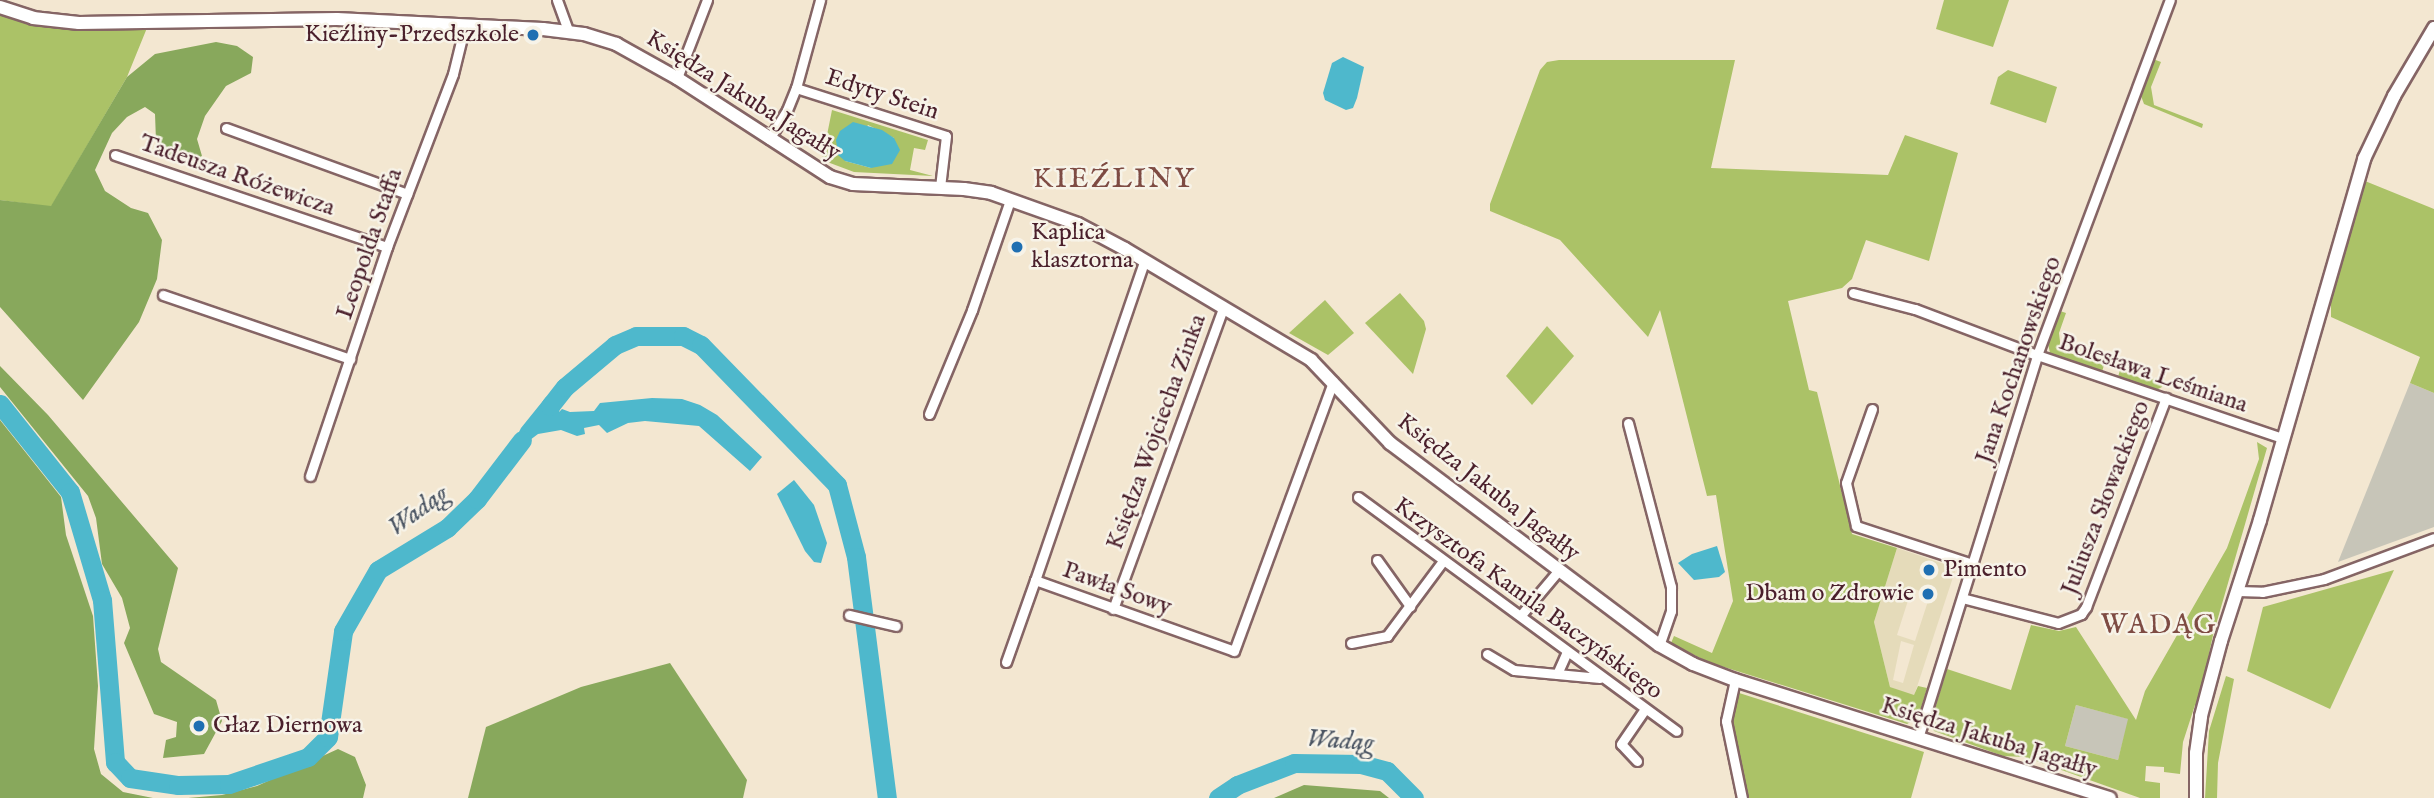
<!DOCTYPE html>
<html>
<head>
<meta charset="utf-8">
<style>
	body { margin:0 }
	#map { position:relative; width:2434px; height:798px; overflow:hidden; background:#f3e7d1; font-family:"IM FELL English",serif }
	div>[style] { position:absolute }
	.built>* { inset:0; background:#e5dbba }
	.industrial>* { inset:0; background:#c7c5b8 }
	.green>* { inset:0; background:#abc267 }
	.forest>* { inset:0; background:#88a85c }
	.water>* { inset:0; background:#4eb8cc }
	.river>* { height:19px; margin:-9.5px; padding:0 9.5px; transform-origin:9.5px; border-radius:9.5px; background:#4eb8cc }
	.roads { filter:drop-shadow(2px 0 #856565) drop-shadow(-2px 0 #856565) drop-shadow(0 2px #856565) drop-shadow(0 -2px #856565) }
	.street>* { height:9px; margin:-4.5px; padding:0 4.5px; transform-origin:4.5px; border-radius:4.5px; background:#fff }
	.secondary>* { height:12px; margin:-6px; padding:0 6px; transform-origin:6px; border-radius:6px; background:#fff }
	.dots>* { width:19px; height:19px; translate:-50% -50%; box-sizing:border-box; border:4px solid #f7f3e8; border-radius:50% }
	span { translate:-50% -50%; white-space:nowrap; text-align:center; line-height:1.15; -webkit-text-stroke:5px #f7f3e8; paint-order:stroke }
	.poi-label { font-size:24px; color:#4a1f2b }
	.right { translate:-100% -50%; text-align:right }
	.left { translate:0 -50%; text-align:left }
	.street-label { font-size:24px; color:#4a1f2b }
	.water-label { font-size:26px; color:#4b5563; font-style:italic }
	.quarter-label { font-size:28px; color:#7e4b43; letter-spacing:2px }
</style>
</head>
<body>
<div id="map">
	<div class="built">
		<div style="clip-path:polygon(evenodd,1897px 548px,1956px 568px,1914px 696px,1890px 687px,1874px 622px,1897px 548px,1912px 588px,1930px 595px,1915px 641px,1897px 635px,1912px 588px,1897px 548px,1901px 641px,1914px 645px,1903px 683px,1893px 680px,1901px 641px)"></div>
	</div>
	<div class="industrial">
		<div style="clip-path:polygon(2410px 383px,2434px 393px,2434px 527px,2338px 562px)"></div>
		<div style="clip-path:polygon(2076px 705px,2129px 719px,2118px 760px,2065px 746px)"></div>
	</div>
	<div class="green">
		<div style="clip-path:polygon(1944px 0,2009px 0,1993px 47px,1936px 29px)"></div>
		<div style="clip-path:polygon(0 7px,33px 18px,149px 23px,127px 77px,51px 207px,0 200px)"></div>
		<div style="clip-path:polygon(2153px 59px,2161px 62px,2151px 87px,2154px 105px,2203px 124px,2202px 128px,2144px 104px,2141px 96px)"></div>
		<div style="clip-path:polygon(1559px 60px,1735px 60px,1711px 168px,1888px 175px,1905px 135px,1958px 153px,1929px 261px,1866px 240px,1852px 279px,1842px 288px,1788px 301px,1809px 390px,1817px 392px,1852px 534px,1897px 548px,1874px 622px,1890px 687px,1914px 695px,1918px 686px,1927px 688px,1918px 718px,1907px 724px,1708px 662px,1671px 643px,1674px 636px,1712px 653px,1733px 601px,1716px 495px,1707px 496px,1660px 310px,1648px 337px,1560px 240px,1490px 211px,1490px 204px,1540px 70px,1547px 62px)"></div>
		<div style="clip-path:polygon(2008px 70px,2057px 87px,2046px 123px,1990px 104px,1998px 77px)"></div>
		<div style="clip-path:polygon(evenodd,832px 110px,928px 140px,925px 150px,914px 148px,910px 170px,933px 176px,854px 172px,822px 160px,832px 110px,868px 125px,894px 138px,871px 168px,845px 161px,868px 125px)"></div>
		<div style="clip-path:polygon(2365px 181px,2434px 209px,2434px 393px,2410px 383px,2420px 357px,2331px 317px,2331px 296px)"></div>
		<div style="clip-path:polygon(1400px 293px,1424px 321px,1426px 329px,1413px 374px,1365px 323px)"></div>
		<div style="clip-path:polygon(1325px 300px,1354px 333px,1328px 355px,1289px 333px)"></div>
		<div style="clip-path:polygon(2060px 311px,2066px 313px,2059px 333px,2061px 350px,2104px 365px,2102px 372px,2050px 353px,2048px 344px)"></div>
		<div style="clip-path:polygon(1547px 326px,1574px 356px,1532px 405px,1506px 376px)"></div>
		<div style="clip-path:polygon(2120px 370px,2146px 380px,2165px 377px,2162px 387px,2156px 390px,2118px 377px)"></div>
		<div style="clip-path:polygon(evenodd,2257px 442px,2267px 448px,2213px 635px,2198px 706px,2195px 705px,2183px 742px,2180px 774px,2164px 772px,2164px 767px,2146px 766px,2145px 781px,2160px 783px,2160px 798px,2140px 798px,2025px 757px,2003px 756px,1934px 731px,1930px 725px,1947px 669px,2011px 690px,2031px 625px,2059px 631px,2076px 627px,2136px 720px,2145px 691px,2227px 548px,2259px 459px,2257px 442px,2076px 705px,2128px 719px,2118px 760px,2065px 746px,2076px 705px)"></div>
		<div style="clip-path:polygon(2394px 570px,2330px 709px,2247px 671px,2263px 607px)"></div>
		<div style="clip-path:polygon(2226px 676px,2234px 679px,2218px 763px,2217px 798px,2205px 798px,2209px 731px)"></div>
		<div style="clip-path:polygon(1736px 692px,1924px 752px,1911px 798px,1748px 798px,1730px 720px)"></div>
	</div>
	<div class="forest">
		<div style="clip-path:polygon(216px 42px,237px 46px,253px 57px,251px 73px,226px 86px,205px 116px,197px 139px,202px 156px,191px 165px,164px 157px,156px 141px,155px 114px,145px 107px,127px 117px,112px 133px,95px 170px,105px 191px,131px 208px,148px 213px,162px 240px,157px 279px,139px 322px,83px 400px,0 307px,0 200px,51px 206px,127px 77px,155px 54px)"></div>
		<div style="clip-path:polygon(0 366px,48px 415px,178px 568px,158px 649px,161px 662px,216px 700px,222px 721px,204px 754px,163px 758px,166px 740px,176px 737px,177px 722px,154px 714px,124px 643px,130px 628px,122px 598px,102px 564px,96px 518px,88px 496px,0 387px)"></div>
		<div style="clip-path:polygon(0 420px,61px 497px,66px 535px,93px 616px,98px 686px,94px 749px,101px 774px,123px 792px,153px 798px,0 798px)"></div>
		<div style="clip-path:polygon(670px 663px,747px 780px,743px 798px,468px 798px,486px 727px,581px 687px)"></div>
		<div style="clip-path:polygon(338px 749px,355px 757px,366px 785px,363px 798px,188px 798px,222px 795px,257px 786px)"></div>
		<div style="clip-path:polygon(1304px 785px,1380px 791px,1389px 798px,1274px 798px)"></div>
	</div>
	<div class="water">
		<div style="clip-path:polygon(1343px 57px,1364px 67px,1357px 98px,1353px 108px,1346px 110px,1325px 100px,1323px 93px,1332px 63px)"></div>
		<div style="clip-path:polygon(853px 122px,882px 130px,894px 138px,900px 150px,892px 164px,871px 168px,845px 161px,838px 155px,836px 140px,840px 131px)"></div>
		<div style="clip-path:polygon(565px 387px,559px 412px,562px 409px,570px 412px,594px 411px,600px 403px,652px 398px,682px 399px,700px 405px,717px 415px,762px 457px,750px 471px,699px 426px,645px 421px,628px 423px,607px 433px,599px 425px,584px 428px,585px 434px,577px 436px,561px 430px,538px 434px,506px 458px,521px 428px,546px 397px)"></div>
		<div style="clip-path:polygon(794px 480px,814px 505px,827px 543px,821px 563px,814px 562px,805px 551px,777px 494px)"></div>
		<div style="clip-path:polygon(1717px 546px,1725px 572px,1719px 577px,1694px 580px,1678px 563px,1692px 554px)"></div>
	</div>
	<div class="river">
		<div style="left:0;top:404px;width:112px;rotate:51.5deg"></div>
		<div style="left:70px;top:492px;width:113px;rotate:73.5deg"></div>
		<div style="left:102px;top:600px;width:163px;rotate:85.4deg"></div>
		<div style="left:115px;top:762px;width:22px;rotate:47deg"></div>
		<div style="left:130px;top:778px;width:49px;rotate:8.3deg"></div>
		<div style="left:178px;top:785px;width:51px;rotate:-1.1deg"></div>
		<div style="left:229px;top:784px;width:83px;rotate:-18.9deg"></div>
		<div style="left:308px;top:757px;width:28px;rotate:-45deg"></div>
		<div style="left:328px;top:737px;width:107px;rotate:-81.9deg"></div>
		<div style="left:343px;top:631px;width:70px;rotate:-60.2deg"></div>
		<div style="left:378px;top:570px;width:81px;rotate:-31.3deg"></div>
		<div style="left:447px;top:528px;width:42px;rotate:-44deg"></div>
		<div style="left:477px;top:499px;width:74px;rotate:-52.7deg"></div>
		<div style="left:550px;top:406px;width:24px;rotate:-52deg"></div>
		<div style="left:565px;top:387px;width:65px;rotate:-40deg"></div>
		<div style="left:615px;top:345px;width:23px;rotate:-23deg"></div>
		<div style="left:636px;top:336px;width:47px"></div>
		<div style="left:683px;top:336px;width:20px;rotate:27deg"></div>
		<div style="left:701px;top:345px;width:195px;rotate:45.8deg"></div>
		<div style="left:837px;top:485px;width:74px;rotate:75.2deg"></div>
		<div style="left:856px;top:557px;width:243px;rotate:82.7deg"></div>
		<div style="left:1218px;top:798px;width:23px;rotate:-34deg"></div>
		<div style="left:1237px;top:785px;width:61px;rotate:-21.1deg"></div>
		<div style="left:1294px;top:763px;width:67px;rotate:0.9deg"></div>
		<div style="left:1361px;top:764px;width:27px;rotate:15deg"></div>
		<div style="left:1387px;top:771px;width:38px;rotate:45deg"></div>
	</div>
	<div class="roads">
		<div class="street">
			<div style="left:557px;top:0;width:33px;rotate:70deg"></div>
			<div style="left:677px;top:78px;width:84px;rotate:-69deg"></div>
			<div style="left:796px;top:88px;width:157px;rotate:17.7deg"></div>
			<div style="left:946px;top:136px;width:51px;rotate:96.7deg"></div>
			<div style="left:226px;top:128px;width:193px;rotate:20deg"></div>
			<div style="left:769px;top:139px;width:34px;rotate:-58deg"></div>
			<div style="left:787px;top:110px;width:24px;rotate:-68deg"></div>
			<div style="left:796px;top:88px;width:91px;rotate:-74.7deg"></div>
			<div style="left:115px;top:155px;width:287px;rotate:18.7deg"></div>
			<div style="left:1144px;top:262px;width:336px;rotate:108.9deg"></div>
			<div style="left:1035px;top:580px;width:211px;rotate:19.6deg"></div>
			<div style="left:1234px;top:651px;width:287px;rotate:-69.8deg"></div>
			<div style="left:1853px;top:293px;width:64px;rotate:14.5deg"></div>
			<div style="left:1915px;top:309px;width:130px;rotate:20.7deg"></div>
			<div style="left:2037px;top:355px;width:259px;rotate:18.7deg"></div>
			<div style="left:163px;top:295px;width:198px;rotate:18.9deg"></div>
			<div style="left:1872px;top:409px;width:78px;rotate:109.4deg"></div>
			<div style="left:1846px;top:483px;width:44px;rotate:76.9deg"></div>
			<div style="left:1856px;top:526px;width:122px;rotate:18.1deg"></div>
			<div style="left:929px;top:414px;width:113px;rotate:-67.5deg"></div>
			<div style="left:972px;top:310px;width:116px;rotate:-70.9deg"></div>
			<div style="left:1628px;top:423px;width:170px;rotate:75.3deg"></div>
			<div style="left:1671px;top:587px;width:24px;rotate:90deg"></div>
			<div style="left:1671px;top:611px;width:36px;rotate:109deg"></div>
			<div style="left:310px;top:476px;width:242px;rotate:-71.4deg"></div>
			<div style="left:387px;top:247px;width:185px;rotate:-69.1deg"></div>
			<div style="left:453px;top:74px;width:50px;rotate:-76.2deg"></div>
			<div style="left:1358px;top:497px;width:395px;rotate:36.3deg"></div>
			<div style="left:1377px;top:560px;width:57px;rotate:54.3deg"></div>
			<div style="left:2238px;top:591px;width:24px;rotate:2deg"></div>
			<div style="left:2262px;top:592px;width:63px;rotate:-11.8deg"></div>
			<div style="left:2324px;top:579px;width:117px;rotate:-20.4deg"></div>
			<div style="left:1962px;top:598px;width:99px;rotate:14.6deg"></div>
			<div style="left:2058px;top:623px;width:25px;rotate:-21deg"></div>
			<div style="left:2081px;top:614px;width:9px;rotate:-54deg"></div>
			<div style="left:2086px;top:607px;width:224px;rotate:-69.1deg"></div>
			<div style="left:1113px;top:609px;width:320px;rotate:-69.9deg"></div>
			<div style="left:849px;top:615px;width:48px;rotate:13.2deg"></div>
			<div style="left:1521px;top:615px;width:59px;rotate:-49.8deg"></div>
			<div style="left:1351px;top:643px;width:37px;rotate:-11deg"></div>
			<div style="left:1387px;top:636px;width:94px;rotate:-53.3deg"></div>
			<div style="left:1487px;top:654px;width:31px;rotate:31deg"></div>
			<div style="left:1514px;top:670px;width:86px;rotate:5.3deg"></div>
			<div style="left:1006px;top:662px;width:87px;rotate:-70.5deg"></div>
			<div style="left:1557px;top:674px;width:24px;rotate:-66deg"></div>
			<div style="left:1735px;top:680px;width:42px;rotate:102.4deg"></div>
			<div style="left:1726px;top:721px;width:79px;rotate:78.3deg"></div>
			<div style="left:1918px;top:738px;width:401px;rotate:-72.7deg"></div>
			<div style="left:2037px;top:355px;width:379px;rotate:-69.5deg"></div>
			<div style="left:1637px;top:761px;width:23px;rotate:-133deg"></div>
			<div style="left:1621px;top:744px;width:42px;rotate:-55.6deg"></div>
		</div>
		<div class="secondary">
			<div style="left:0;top:7px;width:35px;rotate:18deg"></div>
			<div style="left:33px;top:18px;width:46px;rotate:6.2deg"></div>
			<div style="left:79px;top:23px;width:258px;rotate:-0.9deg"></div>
			<div style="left:337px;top:19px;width:206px;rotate:2.8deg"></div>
			<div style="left:543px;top:29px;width:41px;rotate:7deg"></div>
			<div style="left:584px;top:34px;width:34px;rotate:17deg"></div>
			<div style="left:616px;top:44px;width:70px;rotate:29.1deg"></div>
			<div style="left:677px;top:78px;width:182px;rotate:32.9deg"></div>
			<div style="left:830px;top:177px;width:24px;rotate:17deg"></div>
			<div style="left:853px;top:184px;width:111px;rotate:2.6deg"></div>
			<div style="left:964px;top:189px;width:27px;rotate:8deg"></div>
			<div style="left:991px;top:193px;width:92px;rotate:19.6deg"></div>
			<div style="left:1078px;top:224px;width:53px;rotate:28deg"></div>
			<div style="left:1125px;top:249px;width:217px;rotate:30.8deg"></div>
			<div style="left:1311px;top:360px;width:115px;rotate:46.4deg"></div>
			<div style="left:1390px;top:443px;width:336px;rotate:36.9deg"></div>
			<div style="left:1659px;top:645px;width:39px;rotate:29deg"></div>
			<div style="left:1693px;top:664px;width:45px;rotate:20.9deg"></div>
			<div style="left:1735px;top:680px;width:393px;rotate:17.5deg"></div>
			<div style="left:2196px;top:798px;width:45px;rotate:-90deg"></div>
			<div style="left:2196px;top:753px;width:37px;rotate:-82deg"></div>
			<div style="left:2201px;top:716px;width:78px;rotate:-75.1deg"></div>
			<div style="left:2221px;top:641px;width:127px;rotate:-72.1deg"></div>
			<div style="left:2260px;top:520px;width:376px;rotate:-73.9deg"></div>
			<div style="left:2364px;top:159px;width:70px;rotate:-64.5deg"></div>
			<div style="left:2394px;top:96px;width:79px;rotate:-59.5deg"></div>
		</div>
	</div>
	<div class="dots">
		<div style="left:533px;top:35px;background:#1f6fb2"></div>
		<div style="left:1017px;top:247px;background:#1f6fb2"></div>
		<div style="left:1929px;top:570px;background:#1f6fb2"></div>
		<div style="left:1928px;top:594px;background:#1f6fb2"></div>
		<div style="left:199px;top:726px;background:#1f6fb2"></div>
	</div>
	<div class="poi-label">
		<span class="right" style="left:519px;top:35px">Kieźliny-Przedszkole</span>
		<span class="left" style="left:1031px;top:247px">Kaplica<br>klasztorna</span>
		<span class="left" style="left:1943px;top:570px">Pimento</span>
		<span class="right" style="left:1914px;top:594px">Dbam o Zdrowie</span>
		<span class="left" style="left:213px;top:726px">Głaz Diernowa</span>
	</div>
	<div class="street-label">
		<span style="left:882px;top:95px;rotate:18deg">Edyty Stein</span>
		<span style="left:743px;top:96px;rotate:32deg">Księdza Jakuba Jagałły</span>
		<span style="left:237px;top:176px;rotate:19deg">Tadeusza Różewicza</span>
		<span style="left:370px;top:244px;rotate:-71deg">Leopolda Staffa</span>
		<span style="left:2019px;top:360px;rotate:-71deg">Jana Kochanowskiego</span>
		<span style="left:2153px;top:374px;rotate:19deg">Bolesława Leśmiana</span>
		<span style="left:1157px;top:432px;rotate:-70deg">Księdza Wojciecha Zinka</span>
		<span style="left:1488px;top:488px;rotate:38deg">Księdza Jakuba Jagałły</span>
		<span style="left:2106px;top:498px;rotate:-69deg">Juliusza Słowackiego</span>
		<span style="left:1117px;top:589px;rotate:20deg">Pawła Sowy</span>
		<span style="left:1528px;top:599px;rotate:36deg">Krzysztofa Kamila Baczyńskiego</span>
		<span style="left:1989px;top:738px;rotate:17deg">Księdza Jakuba Jagałły</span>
	</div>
	<div class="water-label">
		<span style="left:418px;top:511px;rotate:-36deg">Wadąg</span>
		<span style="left:1340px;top:741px;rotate:4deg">Wadąg</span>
	</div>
	<div class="quarter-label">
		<span style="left:1114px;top:180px">KIEŹLINY</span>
		<span style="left:2159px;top:626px">WADĄG</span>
	</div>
</div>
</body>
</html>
